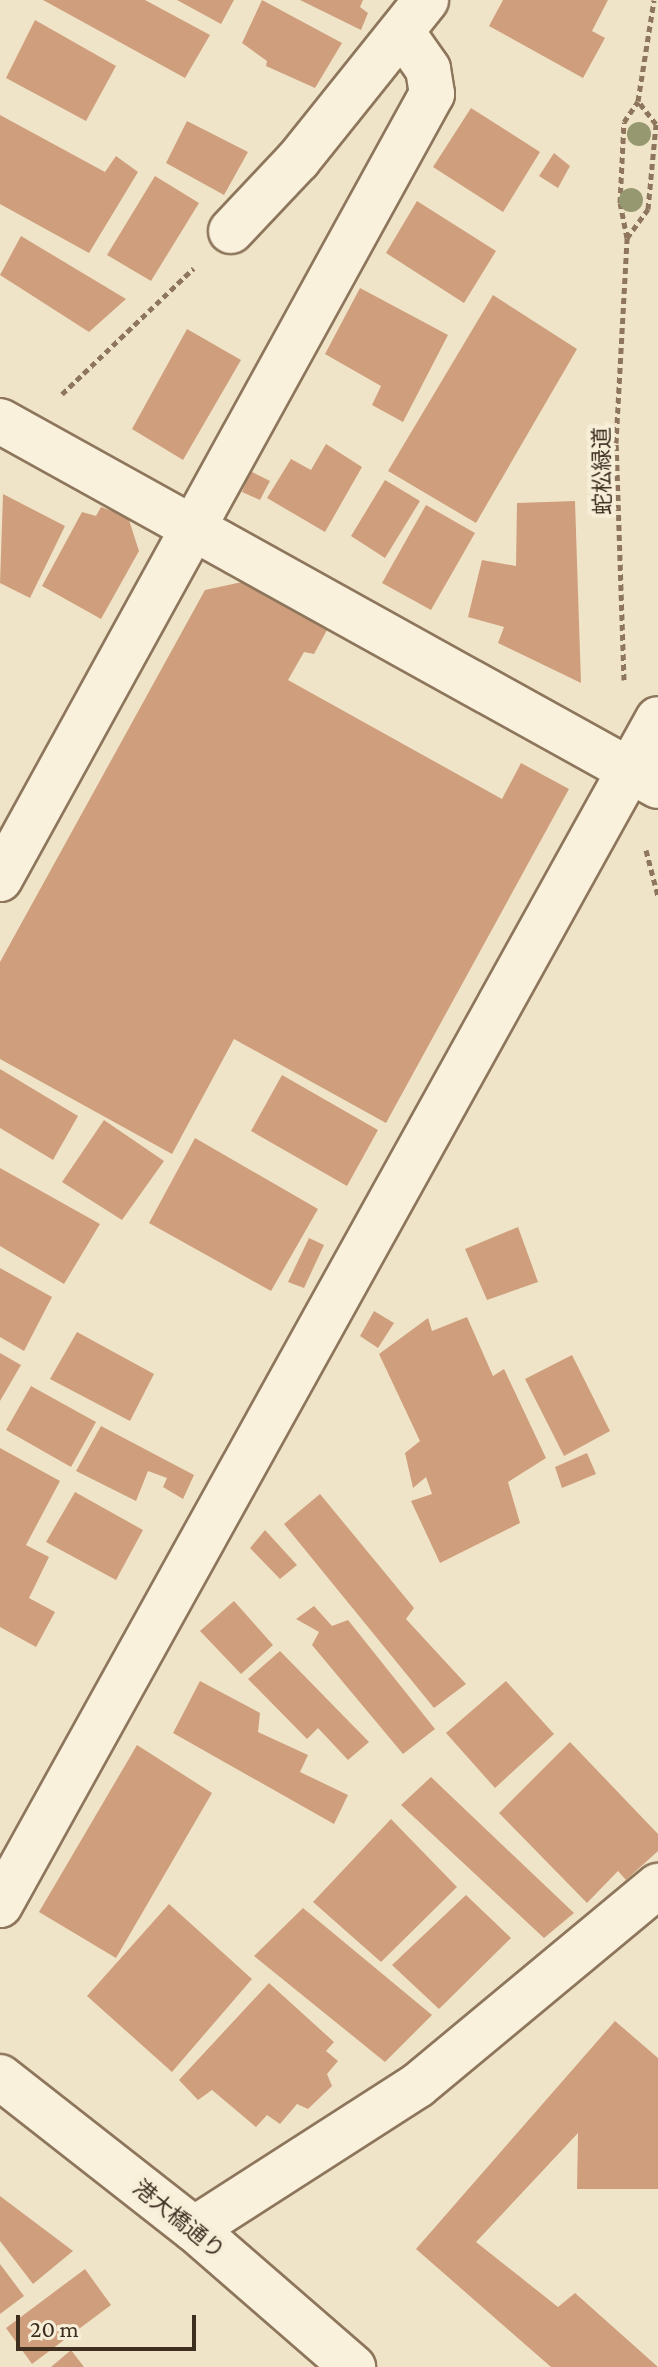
<!DOCTYPE html>
<html>
<head>
<meta charset="utf-8">
<style>
	body { margin:0 }
	#map { position:relative; width:658px; height:2367px; overflow:hidden; background:#f0e4c8; font-family:"Crimson Pro","Noto Sans JP",serif }
	div>[style] { position:absolute }
	.building>* { inset:0; background:#cf9f7d }
	.path>* { height:5px; margin-top:-2.5px; transform-origin:0; background:repeating-linear-gradient(90deg,#8d765c 0 6px,transparent 0 10px) }
	.roads { filter:drop-shadow(2px 0 #8d765c) drop-shadow(-2px 0 #8d765c) drop-shadow(0 2px #8d765c) drop-shadow(0 -2px #8d765c) }
	.minor>* { height:44px; margin:-22px; padding:0 22px; transform-origin:22px; border-radius:22px; background:#faf1dc }
	.trees>* { width:24px; height:24px; margin:-12px; border-radius:50%; background:#96986f }
	span { translate:-50% -50%; white-space:nowrap; text-align:center; line-height:1.15; -webkit-text-stroke:8px #f7eed8; paint-order:stroke }
	.street-label { font-size:22px; color:#3d2e20 }
	.scale { position:absolute; left:16px; top:2315px; width:180px; height:36px; box-sizing:border-box; border:4px solid #3d2e20; border-top:0; padding-left:10px; font-size:24px; line-height:28px; white-space:nowrap; color:#3d2e20; -webkit-text-stroke:6px #f7eed8; paint-order:stroke }
</style>
</head>
<body>
<div id="map">
	<div class="building">
		<div style="clip-path:polygon(43px 0,145px 0,210px 35px,185px 78px)"></div>
		<div style="clip-path:polygon(177px 0,234px 0,221px 24px)"></div>
		<div style="clip-path:polygon(262px 0,342px 43px,315px 88px,266px 66px,267px 61px,242px 43px)"></div>
		<div style="clip-path:polygon(300px 0,363px 0,360px 7px,368px 13px,361px 30px)"></div>
		<div style="clip-path:polygon(503px 0,608px 0,592px 31px,605px 38px,583px 78px,489px 26px)"></div>
		<div style="clip-path:polygon(35px 20px,116px 66px,86px 121px,6px 78px)"></div>
		<div style="clip-path:polygon(471px 108px,540px 152px,503px 212px,433px 167px)"></div>
		<div style="clip-path:polygon(0 115px,105px 172px,116px 156px,138px 172px,89px 253px,0 204px)"></div>
		<div style="clip-path:polygon(187px 121px,248px 152px,224px 195px,166px 163px)"></div>
		<div style="clip-path:polygon(554px 153px,570px 166px,558px 188px,539px 176px)"></div>
		<div style="clip-path:polygon(155px 176px,199px 203px,151px 281px,107px 255px)"></div>
		<div style="clip-path:polygon(417px 201px,496px 251px,464px 303px,386px 253px)"></div>
		<div style="clip-path:polygon(21px 236px,126px 299px,89px 332px,0 275px)"></div>
		<div style="clip-path:polygon(360px 288px,448px 335px,403px 422px,372px 405px,381px 386px,325px 354px)"></div>
		<div style="clip-path:polygon(493px 295px,577px 349px,476px 523px,388px 471px)"></div>
		<div style="clip-path:polygon(187px 329px,241px 360px,183px 460px,132px 429px)"></div>
		<div style="clip-path:polygon(326px 444px,362px 467px,325px 532px,267px 498px,291px 459px,311px 470px)"></div>
		<div style="clip-path:polygon(250px 471px,270px 481px,260px 500px,242px 492px)"></div>
		<div style="clip-path:polygon(385px 480px,420px 501px,385px 558px,351px 536px)"></div>
		<div style="clip-path:polygon(3px 494px,65px 526px,30px 598px,0 583px)"></div>
		<div style="clip-path:polygon(575px 501px,581px 683px,498px 643px,504px 627px,468px 617px,482px 560px,516px 566px,517px 503px)"></div>
		<div style="clip-path:polygon(426px 505px,475px 533px,431px 610px,382px 583px)"></div>
		<div style="clip-path:polygon(101px 507px,128px 517px,139px 551px,101px 619px,42px 586px,82px 512px,96px 516px)"></div>
		<div style="clip-path:polygon(242px 582px,327px 630px,314px 654px,304px 652px,288px 680px,502px 799px,521px 763px,569px 789px,386px 1123px,234px 1039px,172px 1154px,0 1059px,0 962px,205px 590px)"></div>
		<div style="clip-path:polygon(0 1069px,78px 1116px,53px 1160px,0 1128px)"></div>
		<div style="clip-path:polygon(282px 1075px,378px 1130px,347px 1186px,251px 1131px)"></div>
		<div style="clip-path:polygon(104px 1120px,164px 1161px,122px 1220px,62px 1182px)"></div>
		<div style="clip-path:polygon(195px 1138px,318px 1209px,271px 1291px,149px 1223px)"></div>
		<div style="clip-path:polygon(0 1168px,100px 1224px,64px 1284px,0 1246px)"></div>
		<div style="clip-path:polygon(518px 1227px,538px 1282px,487px 1300px,465px 1249px)"></div>
		<div style="clip-path:polygon(309px 1238px,324px 1245px,304px 1288px,288px 1282px)"></div>
		<div style="clip-path:polygon(0 1268px,52px 1297px,24px 1351px,0 1337px)"></div>
		<div style="clip-path:polygon(374px 1311px,394px 1323px,378px 1348px,360px 1336px)"></div>
		<div style="clip-path:polygon(467px 1317px,493px 1376px,504px 1369px,546px 1458px,508px 1482px,520px 1523px,440px 1563px,411px 1501px,432px 1494px,426px 1477px,413px 1488px,405px 1453px,420px 1441px,379px 1354px,428px 1318px,432px 1331px)"></div>
		<div style="clip-path:polygon(77px 1332px,154px 1374px,130px 1421px,50px 1379px)"></div>
		<div style="clip-path:polygon(0 1353px,21px 1365px,0 1401px)"></div>
		<div style="clip-path:polygon(572px 1355px,610px 1431px,564px 1456px,525px 1379px)"></div>
		<div style="clip-path:polygon(31px 1386px,96px 1422px,71px 1467px,6px 1430px)"></div>
		<div style="clip-path:polygon(101px 1426px,194px 1475px,183px 1499px,163px 1487px,167px 1478px,148px 1471px,136px 1501px,76px 1471px)"></div>
		<div style="clip-path:polygon(0 1448px,60px 1481px,26px 1545px,49px 1557px,29px 1598px,55px 1612px,36px 1647px,0 1627px)"></div>
		<div style="clip-path:polygon(587px 1453px,596px 1474px,562px 1488px,555px 1467px)"></div>
		<div style="clip-path:polygon(75px 1492px,143px 1530px,116px 1580px,46px 1542px)"></div>
		<div style="clip-path:polygon(320px 1494px,414px 1608px,406px 1619px,466px 1684px,434px 1708px,284px 1524px)"></div>
		<div style="clip-path:polygon(265px 1530px,297px 1565px,280px 1579px,250px 1548px)"></div>
		<div style="clip-path:polygon(234px 1601px,273px 1645px,241px 1674px,200px 1631px)"></div>
		<div style="clip-path:polygon(314px 1606px,332px 1626px,348px 1620px,435px 1729px,403px 1754px,312px 1645px,319px 1632px,296px 1619px)"></div>
		<div style="clip-path:polygon(280px 1651px,369px 1742px,348px 1760px,318px 1728px,307px 1739px,248px 1679px)"></div>
		<div style="clip-path:polygon(200px 1681px,260px 1713px,258px 1732px,308px 1755px,300px 1772px,348px 1795px,334px 1824px,173px 1733px)"></div>
		<div style="clip-path:polygon(506px 1681px,554px 1734px,495px 1788px,446px 1733px)"></div>
		<div style="clip-path:polygon(570px 1742px,658px 1834px,658px 1851px,626px 1880px,618px 1871px,587px 1903px,499px 1813px)"></div>
		<div style="clip-path:polygon(137px 1745px,212px 1793px,116px 1958px,39px 1912px)"></div>
		<div style="clip-path:polygon(431px 1777px,574px 1913px,544px 1938px,401px 1805px)"></div>
		<div style="clip-path:polygon(391px 1819px,457px 1887px,381px 1962px,313px 1902px)"></div>
		<div style="clip-path:polygon(466px 1895px,511px 1938px,439px 2009px,392px 1965px)"></div>
		<div style="clip-path:polygon(169px 1904px,252px 1979px,172px 2072px,87px 1996px)"></div>
		<div style="clip-path:polygon(303px 1908px,432px 2015px,385px 2062px,254px 1956px)"></div>
		<div style="clip-path:polygon(269px 1983px,334px 2042px,326px 2051px,338px 2061px,327px 2074px,332px 2086px,308px 2109px,297px 2104px,280px 2124px,267px 2115px,256px 2127px,212px 2090px,198px 2100px,179px 2080px)"></div>
		<div style="clip-path:polygon(615px 2021px,658px 2058px,658px 2189px,577px 2189px,578px 2133px,476px 2242px,558px 2307px,575px 2293px,658px 2367px,551px 2367px,416px 2249px)"></div>
		<div style="clip-path:polygon(0 2196px,73px 2251px,33px 2284px,0 2241px)"></div>
		<div style="clip-path:polygon(0 2264px,24px 2296px,0 2314px)"></div>
		<div style="clip-path:polygon(85px 2269px,111px 2305px,32px 2364px,6px 2328px)"></div>
		<div style="clip-path:polygon(71px 2350px,84px 2367px,51px 2367px)"></div>
	</div>
	<div class="path">
		<div style="left:627px;top:238px;width:36px;rotate:-54deg"></div>
		<div style="left:648px;top:209px;width:85px;rotate:-84.6deg"></div>
		<div style="left:656px;top:124px;width:29px;rotate:-128deg"></div>
		<div style="left:62px;top:394px;width:182px;rotate:-43.7deg"></div>
		<div style="left:624px;top:680px;width:237px;rotate:-91.9deg"></div>
		<div style="left:616px;top:443px;width:205px;rotate:-86.9deg"></div>
		<div style="left:627px;top:238px;width:36px;rotate:-101deg"></div>
		<div style="left:620px;top:203px;width:81px;rotate:-87.2deg"></div>
		<div style="left:624px;top:122px;width:25px;rotate:-56deg"></div>
		<div style="left:638px;top:101px;width:102px;rotate:-81deg"></div>
		<div style="left:646px;top:850px;width:48px;rotate:75.4deg"></div>
	</div>
	<div class="roads">
		<div class="minor">
			<div style="left:231px;top:231px;width:98px;rotate:-46.7deg"></div>
			<div style="left:298px;top:160px;width:205px;rotate:-51.3deg"></div>
			<div style="left:0;top:421px;width:752px;rotate:29.02deg"></div>
			<div style="left:0;top:879px;width:896px;rotate:-61.18deg"></div>
			<div style="left:432px;top:94px;width:25px;rotate:-99deg"></div>
			<div style="left:428px;top:69px;width:45px;rotate:-125.1deg"></div>
			<div style="left:0;top:1905px;width:1356px;rotate:-60.98deg"></div>
			<div style="left:0;top:2077px;width:246px;rotate:38.1deg"></div>
			<div style="left:194px;top:2229px;width:211px;rotate:41deg"></div>
			<div style="left:194px;top:2229px;width:266px;rotate:-32.7deg"></div>
			<div style="left:418px;top:2085px;width:312px;rotate:-39.7deg"></div>
		</div>
	</div>
	<div class="trees">
		<div style="left:639px;top:134px"></div>
		<div style="left:631px;top:200px"></div>
	</div>
	<div class="street-label">
		<span style="left:602px;top:471px;rotate:-91deg">蛇松緑道</span>
		<span style="left:179px;top:2219px;rotate:39deg">港大橋通り</span>
	</div>
	<div class="scale">20 m</div>
</div>
</body>
</html>
